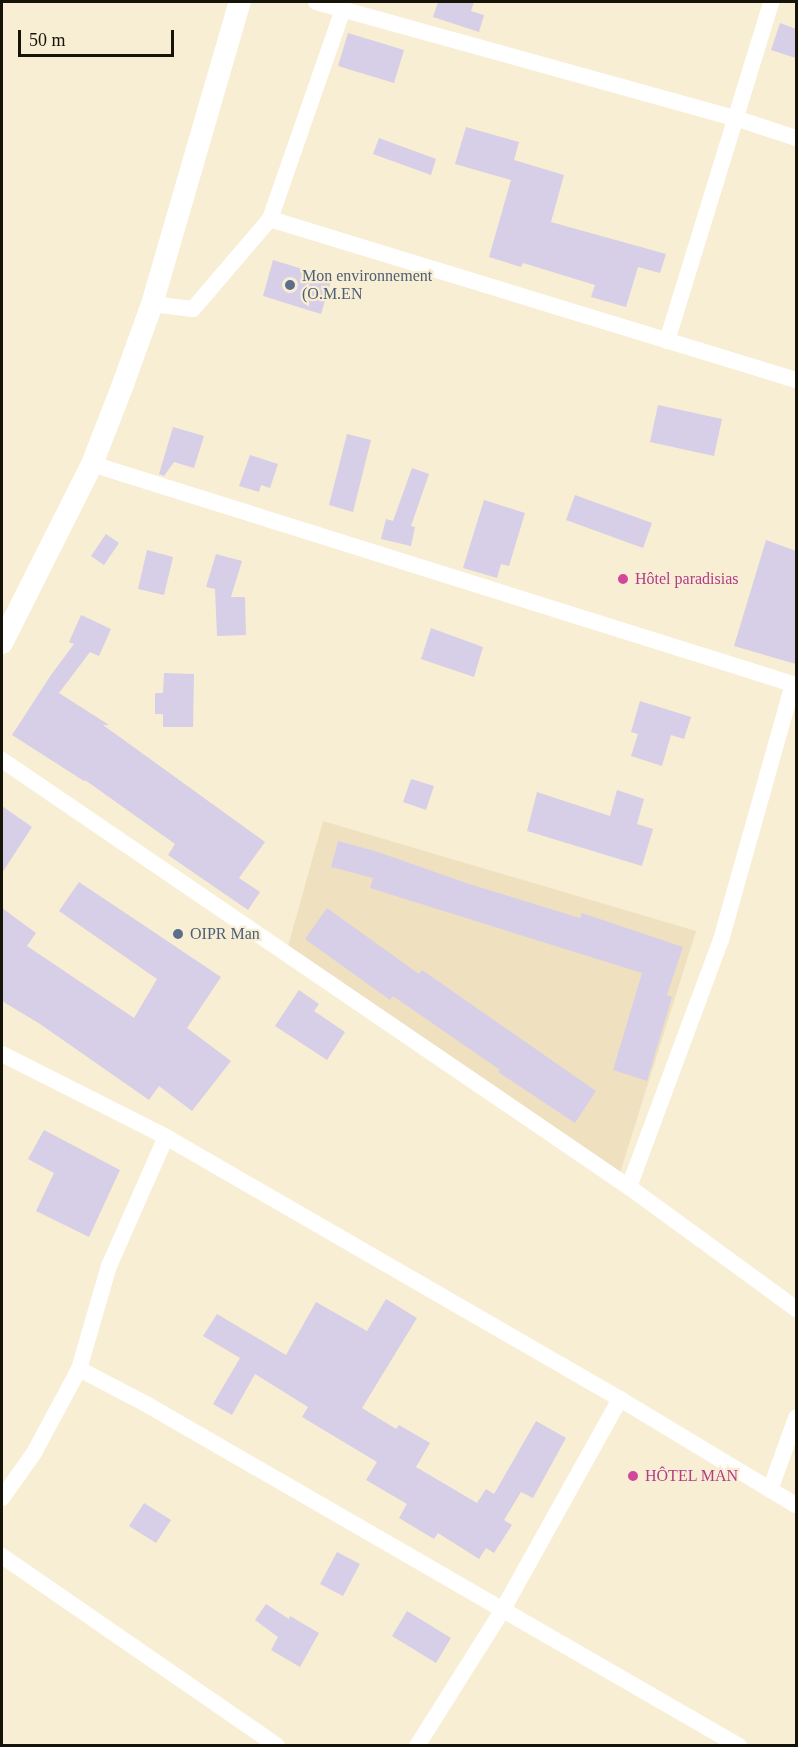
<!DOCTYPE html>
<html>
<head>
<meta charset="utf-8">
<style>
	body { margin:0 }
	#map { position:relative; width:798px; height:1747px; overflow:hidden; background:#f8eed3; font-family:Georgia,serif }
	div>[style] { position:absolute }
	.built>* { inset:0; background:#efe1c0 }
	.building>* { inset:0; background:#d7cee7 }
	.street>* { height:16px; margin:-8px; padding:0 8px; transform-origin:8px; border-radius:8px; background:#fff }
	.secondary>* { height:22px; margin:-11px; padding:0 11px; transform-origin:11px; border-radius:11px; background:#fff }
	.dots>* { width:16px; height:16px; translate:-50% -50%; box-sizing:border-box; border:3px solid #f8eed3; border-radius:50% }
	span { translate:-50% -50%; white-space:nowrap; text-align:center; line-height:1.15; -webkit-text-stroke:4.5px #f8eed3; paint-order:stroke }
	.service-label { font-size:16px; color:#4e5e75 }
	.left { translate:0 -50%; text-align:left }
	.hotel-label { font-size:16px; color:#b23c85 }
	.frame { position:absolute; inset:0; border:3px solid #161309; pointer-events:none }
	.scale { position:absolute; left:18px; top:30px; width:156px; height:27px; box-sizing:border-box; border:3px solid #161309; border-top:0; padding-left:8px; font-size:18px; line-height:21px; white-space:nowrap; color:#161309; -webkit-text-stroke:4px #f8eed3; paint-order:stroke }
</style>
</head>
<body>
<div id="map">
	<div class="built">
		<div style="clip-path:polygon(323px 821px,696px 931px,620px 1173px,288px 946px)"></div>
	</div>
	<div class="building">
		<div style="clip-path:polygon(438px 2px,474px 2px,471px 11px,484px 15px,479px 32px,433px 17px)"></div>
		<div style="clip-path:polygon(780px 23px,796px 29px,796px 58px,771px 50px)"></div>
		<div style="clip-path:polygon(348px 33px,404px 50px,394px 83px,338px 66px)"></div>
		<div style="clip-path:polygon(466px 127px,519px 142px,514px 160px,564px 175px,551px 222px,666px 254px,660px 273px,638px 267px,626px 307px,591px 297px,595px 285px,523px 263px,521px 267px,489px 257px,511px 180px,455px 164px)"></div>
		<div style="clip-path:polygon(379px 138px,436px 159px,431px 175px,373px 154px)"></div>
		<div style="clip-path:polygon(273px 260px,332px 278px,321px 314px,263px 296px)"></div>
		<div style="clip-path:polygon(658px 405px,722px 419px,714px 456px,650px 442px)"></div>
		<div style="clip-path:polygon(173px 427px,204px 436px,194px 468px,174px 462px,164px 476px,159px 474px)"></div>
		<div style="clip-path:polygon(347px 434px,371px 440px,353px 512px,329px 505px)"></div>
		<div style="clip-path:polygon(250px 455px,278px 464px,270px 488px,261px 485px,259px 492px,239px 486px)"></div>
		<div style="clip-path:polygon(412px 468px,429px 474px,411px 526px,415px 527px,411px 546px,381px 539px,386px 519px,393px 521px)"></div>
		<div style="clip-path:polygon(575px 495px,652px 523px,643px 548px,566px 520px)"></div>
		<div style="clip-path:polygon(484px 500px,525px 513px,509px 566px,501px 564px,497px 578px,463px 568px)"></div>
		<div style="clip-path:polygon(106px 534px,119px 543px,104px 565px,91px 556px)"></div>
		<div style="clip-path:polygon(766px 540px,796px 551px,796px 664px,734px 646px)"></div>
		<div style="clip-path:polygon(147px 550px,173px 557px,164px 595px,138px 589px)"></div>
		<div style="clip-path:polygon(216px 554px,242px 561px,231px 597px,245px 597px,246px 635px,217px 636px,215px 589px,206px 587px)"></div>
		<div style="clip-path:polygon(81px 615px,111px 629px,99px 656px,90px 652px,59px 693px,109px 725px,103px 725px,265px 842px,239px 878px,260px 892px,248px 910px,168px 855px,175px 844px,85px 780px,84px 781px,12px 735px,51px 675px,74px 644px,69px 642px)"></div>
		<div style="clip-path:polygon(431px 628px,483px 647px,474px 677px,421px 659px)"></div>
		<div style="clip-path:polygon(164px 673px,194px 674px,193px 727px,163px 727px,163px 714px,155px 714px,155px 693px,163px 693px)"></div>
		<div style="clip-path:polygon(640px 701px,691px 717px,684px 739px,671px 735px,662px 766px,631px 756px,638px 734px,631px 732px)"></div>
		<div style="clip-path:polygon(411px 779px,434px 786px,426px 810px,403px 802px)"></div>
		<div style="clip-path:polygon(617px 790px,644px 799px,637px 824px,653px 829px,642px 866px,527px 831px,537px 792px,610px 816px)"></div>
		<div style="clip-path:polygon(2px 806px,32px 827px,2px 873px)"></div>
		<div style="clip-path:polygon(338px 841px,378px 852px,466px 883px,580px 918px,582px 913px,683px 947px,667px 995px,672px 997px,647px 1081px,613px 1070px,642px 973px,370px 888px,373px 878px,331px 867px)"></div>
		<div style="clip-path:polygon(79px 882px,221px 977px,187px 1028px,231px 1061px,192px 1111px,159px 1086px,149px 1100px,40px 1024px,2px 1001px,2px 908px,36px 933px,27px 946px,134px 1018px,157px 979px,59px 911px)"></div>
		<div style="clip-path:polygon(327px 908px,419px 974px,422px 970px,596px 1091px,575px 1123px,498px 1072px,500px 1070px,393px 996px,390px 1000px,305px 939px)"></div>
		<div style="clip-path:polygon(299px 990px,319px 1004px,314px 1011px,345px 1032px,327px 1060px,275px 1026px)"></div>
		<div style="clip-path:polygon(44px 1130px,120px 1170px,89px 1237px,36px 1211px,54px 1173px,28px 1159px)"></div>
		<div style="clip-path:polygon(386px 1299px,417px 1318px,362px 1408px,396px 1429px,399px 1425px,430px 1443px,416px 1467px,477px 1503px,486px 1489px,494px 1494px,536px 1421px,566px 1438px,533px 1498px,521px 1492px,504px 1520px,512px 1525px,494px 1553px,486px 1548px,479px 1559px,438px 1533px,434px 1539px,399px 1518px,407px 1504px,366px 1480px,377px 1462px,302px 1417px,308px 1407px,255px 1374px,232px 1415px,213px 1404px,240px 1358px,203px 1336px,217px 1314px,286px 1355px,316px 1302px,367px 1331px)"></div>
		<div style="clip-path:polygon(144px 1503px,171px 1520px,156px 1543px,129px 1526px)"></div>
		<div style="clip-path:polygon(337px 1552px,360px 1564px,343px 1596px,320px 1584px)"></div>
		<div style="clip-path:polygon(266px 1604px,289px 1619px,290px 1616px,319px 1633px,300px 1667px,271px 1650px,278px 1637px,255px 1620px)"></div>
		<div style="clip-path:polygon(407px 1611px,451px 1638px,436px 1663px,392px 1636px)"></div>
	</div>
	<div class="street">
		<div style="left:316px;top:2px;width:435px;rotate:15.5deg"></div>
		<div style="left:735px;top:118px;width:64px;rotate:18.2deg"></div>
		<div style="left:270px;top:219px;width:222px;rotate:-70.8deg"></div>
		<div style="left:152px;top:304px;width:41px;rotate:7deg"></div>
		<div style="left:193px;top:309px;width:118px;rotate:-49.5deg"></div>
		<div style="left:270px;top:219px;width:550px;rotate:17.02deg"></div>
		<div style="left:667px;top:341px;width:355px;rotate:-72.9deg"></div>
		<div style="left:92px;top:464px;width:738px;rotate:17.43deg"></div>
		<div style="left:2px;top:760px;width:759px;rotate:34.26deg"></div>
		<div style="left:629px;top:1187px;width:207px;rotate:36.1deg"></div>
		<div style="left:2px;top:1054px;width:184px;rotate:26.8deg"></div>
		<div style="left:166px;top:1137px;width:524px;rotate:29.99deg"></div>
		<div style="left:620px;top:1399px;width:205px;rotate:31.1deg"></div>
		<div style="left:629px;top:1187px;width:264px;rotate:-69.6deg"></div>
		<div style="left:721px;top:940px;width:266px;rotate:-74.3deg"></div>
		<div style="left:79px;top:1369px;width:76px;rotate:27.6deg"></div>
		<div style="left:146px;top:1404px;width:685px;rotate:29.97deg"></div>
		<div style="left:770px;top:1490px;width:77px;rotate:-70.1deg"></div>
		<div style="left:2px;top:1498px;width:55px;rotate:-54.6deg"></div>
		<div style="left:34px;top:1453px;width:95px;rotate:-61.8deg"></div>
		<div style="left:79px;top:1369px;width:107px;rotate:-73.8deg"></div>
		<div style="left:109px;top:1266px;width:141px;rotate:-66.2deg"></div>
		<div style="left:2px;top:1556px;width:334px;rotate:34.6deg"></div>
		<div style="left:417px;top:1746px;width:160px;rotate:-57.8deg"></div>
		<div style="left:502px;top:1611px;width:243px;rotate:-60.9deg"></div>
	</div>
	<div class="secondary">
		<div style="left:2px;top:643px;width:200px;rotate:-63.3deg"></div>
		<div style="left:92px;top:464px;width:83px;rotate:-68.7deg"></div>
		<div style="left:122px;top:387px;width:88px;rotate:-70.1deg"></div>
		<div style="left:152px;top:304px;width:315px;rotate:-73.8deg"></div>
	</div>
	<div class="dots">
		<div style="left:290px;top:285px;background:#5c6f8a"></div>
		<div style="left:623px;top:579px;background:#d1479c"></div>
		<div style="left:178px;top:934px;background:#5c6f8a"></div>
		<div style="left:633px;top:1476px;background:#d1479c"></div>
	</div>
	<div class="service-label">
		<span class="left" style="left:302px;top:285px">Mon environnement<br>(O.M.EN</span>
		<span class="left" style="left:190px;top:934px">OIPR Man</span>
	</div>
	<div class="hotel-label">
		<span class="left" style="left:635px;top:579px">Hôtel paradisias</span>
		<span class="left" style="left:645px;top:1476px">HÔTEL MAN</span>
	</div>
	<div class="frame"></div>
	<div class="scale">50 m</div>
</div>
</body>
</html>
